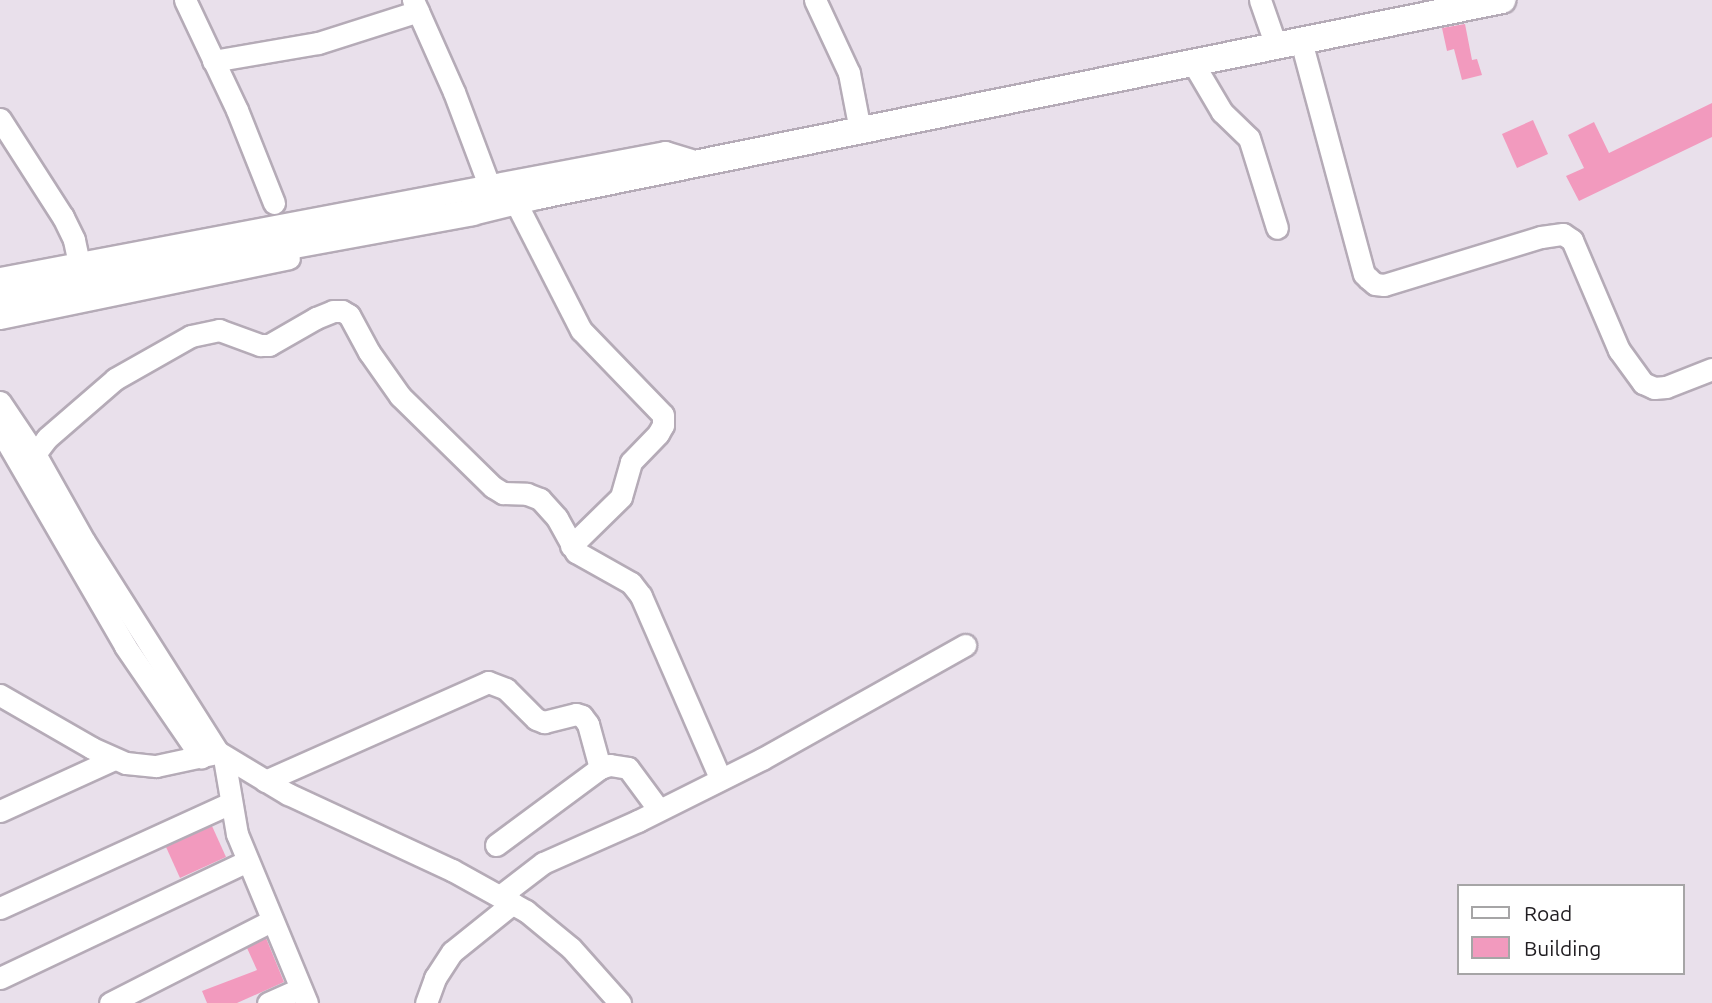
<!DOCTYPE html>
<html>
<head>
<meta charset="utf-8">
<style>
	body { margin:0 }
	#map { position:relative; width:1712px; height:1003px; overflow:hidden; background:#e9e0eb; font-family:Ubuntu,sans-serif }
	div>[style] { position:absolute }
	.building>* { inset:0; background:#f29abe }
	.roads { filter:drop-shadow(2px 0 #b5abb7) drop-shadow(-2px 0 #b5abb7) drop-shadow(0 2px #b5abb7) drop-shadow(0 -2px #b5abb7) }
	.minor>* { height:21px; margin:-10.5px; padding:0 10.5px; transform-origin:10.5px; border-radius:10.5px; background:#fff }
	.major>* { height:26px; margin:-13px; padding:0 13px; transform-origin:13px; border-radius:13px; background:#fff }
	span { translate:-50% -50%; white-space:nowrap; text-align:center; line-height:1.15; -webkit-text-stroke:6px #fff; paint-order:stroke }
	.legend { position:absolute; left:1457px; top:884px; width:228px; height:91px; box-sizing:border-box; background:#fff; border:2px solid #a6a5a6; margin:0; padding:9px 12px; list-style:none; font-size:21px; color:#201d21 }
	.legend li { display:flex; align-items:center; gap:14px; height:35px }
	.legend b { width:35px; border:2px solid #a6a5a6 }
</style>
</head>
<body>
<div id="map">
	<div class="building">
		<div style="clip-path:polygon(1465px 24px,1472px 60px,1477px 59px,1482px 75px,1462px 80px,1454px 49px,1447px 51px,1442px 28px)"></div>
		<div style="clip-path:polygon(1712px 103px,1712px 137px,1579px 201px,1566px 176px,1584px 168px,1568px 135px,1594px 122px,1609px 153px)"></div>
		<div style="clip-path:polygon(1533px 120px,1548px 154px,1517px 168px,1502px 134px)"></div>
		<div style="clip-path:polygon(212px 826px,226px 857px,180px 878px,166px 847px)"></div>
		<div style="clip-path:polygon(266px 938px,284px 982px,237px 1003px,207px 1003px,202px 991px,257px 970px,247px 948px)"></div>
	</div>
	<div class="roads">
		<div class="minor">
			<div style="left:185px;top:0;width:122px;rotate:64.7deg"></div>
			<div style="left:237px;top:110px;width:100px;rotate:68.3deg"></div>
			<div style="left:413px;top:0;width:101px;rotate:66deg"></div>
			<div style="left:454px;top:92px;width:111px;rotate:69.4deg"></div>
			<div style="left:815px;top:0;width:81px;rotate:65deg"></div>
			<div style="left:849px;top:73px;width:58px;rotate:79.1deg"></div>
			<div style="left:1260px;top:0;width:49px;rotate:70.8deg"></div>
			<div style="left:1301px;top:41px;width:241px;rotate:74.9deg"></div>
			<div style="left:1364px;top:274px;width:6px;rotate:45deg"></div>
			<div style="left:1368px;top:278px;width:9px;rotate:41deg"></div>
			<div style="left:1375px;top:284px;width:9px;rotate:6deg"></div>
			<div style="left:1384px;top:285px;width:164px;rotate:-17deg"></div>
			<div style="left:1541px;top:237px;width:22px;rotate:-8deg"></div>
			<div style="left:1563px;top:234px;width:11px;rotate:34deg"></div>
			<div style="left:1572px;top:240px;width:120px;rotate:66.9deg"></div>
			<div style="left:1619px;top:350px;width:41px;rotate:54deg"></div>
			<div style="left:1643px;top:383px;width:12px;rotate:24deg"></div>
			<div style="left:1654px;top:388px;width:12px;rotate:-5deg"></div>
			<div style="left:1666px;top:387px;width:49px;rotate:-21.4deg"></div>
			<div style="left:213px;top:61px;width:107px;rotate:-9.7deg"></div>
			<div style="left:318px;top:43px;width:105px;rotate:-17.7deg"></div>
			<div style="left:1193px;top:63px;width:57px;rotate:59.4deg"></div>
			<div style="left:1222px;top:112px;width:37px;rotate:44deg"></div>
			<div style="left:1249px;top:138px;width:94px;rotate:72.7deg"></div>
			<div style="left:0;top:119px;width:117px;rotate:57.3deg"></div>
			<div style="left:63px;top:217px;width:25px;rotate:64deg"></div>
			<div style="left:74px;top:240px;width:38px;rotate:78deg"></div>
			<div style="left:515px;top:201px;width:145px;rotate:62.9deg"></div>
			<div style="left:581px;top:330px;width:118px;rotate:46deg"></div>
			<div style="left:663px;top:415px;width:10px;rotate:90deg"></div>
			<div style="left:663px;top:425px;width:10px;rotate:119deg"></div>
			<div style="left:658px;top:434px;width:39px;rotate:134deg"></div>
			<div style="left:631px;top:462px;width:36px;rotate:106deg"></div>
			<div style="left:621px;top:497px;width:70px;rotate:135.6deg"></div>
			<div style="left:0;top:278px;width:677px;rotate:-10.73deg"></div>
			<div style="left:665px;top:152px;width:37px;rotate:17deg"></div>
			<div style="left:0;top:318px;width:295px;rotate:-11.7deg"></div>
			<div style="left:0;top:402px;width:63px;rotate:56.1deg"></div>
			<div style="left:35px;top:454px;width:100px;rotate:60.6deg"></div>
			<div style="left:84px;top:541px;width:250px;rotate:57.6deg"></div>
			<div style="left:218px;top:752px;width:82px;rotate:31deg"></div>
			<div style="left:288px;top:794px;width:181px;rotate:24.9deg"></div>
			<div style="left:452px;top:870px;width:85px;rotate:29deg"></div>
			<div style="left:526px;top:911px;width:58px;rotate:39.4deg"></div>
			<div style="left:571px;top:948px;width:74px;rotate:48.3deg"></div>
			<div style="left:0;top:430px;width:250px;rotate:59.9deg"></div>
			<div style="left:125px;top:646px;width:135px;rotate:55.6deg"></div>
			<div style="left:35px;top:454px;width:20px;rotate:-53deg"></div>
			<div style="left:47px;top:438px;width:90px;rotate:-40.9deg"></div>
			<div style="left:115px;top:379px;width:87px;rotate:-29.5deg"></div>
			<div style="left:191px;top:336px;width:29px;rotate:-12deg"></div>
			<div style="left:219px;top:330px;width:44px;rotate:20.1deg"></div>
			<div style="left:260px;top:345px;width:9px"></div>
			<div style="left:269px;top:345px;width:54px;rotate:-29.9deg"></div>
			<div style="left:316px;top:318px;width:18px;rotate:-22deg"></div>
			<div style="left:333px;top:311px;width:9px"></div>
			<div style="left:342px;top:311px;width:8px;rotate:30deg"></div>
			<div style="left:349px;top:315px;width:42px;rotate:61.6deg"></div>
			<div style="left:369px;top:352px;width:54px;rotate:54.8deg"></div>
			<div style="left:400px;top:396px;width:130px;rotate:44.4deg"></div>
			<div style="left:493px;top:487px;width:12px;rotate:31deg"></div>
			<div style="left:503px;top:493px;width:24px;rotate:2deg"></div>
			<div style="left:527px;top:494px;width:14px;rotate:21deg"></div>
			<div style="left:540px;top:499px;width:25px;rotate:48deg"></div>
			<div style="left:557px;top:518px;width:39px;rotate:61deg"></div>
			<div style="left:576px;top:552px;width:63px;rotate:29.4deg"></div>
			<div style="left:631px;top:583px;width:16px;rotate:52deg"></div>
			<div style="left:641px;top:596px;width:198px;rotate:66.5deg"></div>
			<div style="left:0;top:695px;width:106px;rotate:29.9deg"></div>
			<div style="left:92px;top:748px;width:37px;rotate:24deg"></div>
			<div style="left:126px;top:763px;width:30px;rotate:6deg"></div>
			<div style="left:156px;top:766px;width:57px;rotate:-12.1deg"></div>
			<div style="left:224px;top:758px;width:77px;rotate:80.3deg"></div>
			<div style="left:237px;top:834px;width:183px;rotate:67.5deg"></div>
			<div style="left:265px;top:781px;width:244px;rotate:-23.9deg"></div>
			<div style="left:488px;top:682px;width:19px;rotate:21deg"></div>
			<div style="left:506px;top:689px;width:42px;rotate:45deg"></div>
			<div style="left:536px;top:719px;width:9px;rotate:21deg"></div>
			<div style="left:544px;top:722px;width:33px;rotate:-14deg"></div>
			<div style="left:576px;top:714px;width:6px;rotate:18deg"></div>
			<div style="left:582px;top:716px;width:10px;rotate:53deg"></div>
			<div style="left:588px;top:724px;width:46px;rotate:74.7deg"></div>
			<div style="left:0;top:811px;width:125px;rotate:-24.5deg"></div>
			<div style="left:496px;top:845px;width:129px;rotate:-36.5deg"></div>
			<div style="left:600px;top:768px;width:10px;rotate:-17deg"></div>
			<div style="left:610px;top:765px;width:18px;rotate:9deg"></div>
			<div style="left:628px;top:768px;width:52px;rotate:53.6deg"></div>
			<div style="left:500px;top:896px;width:54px;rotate:-37.5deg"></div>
			<div style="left:543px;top:863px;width:104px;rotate:-23.9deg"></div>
			<div style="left:638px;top:821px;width:139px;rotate:-26.6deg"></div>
			<div style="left:762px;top:759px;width:233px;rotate:-29.3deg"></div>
			<div style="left:0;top:908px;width:253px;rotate:-24.5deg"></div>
			<div style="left:0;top:978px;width:273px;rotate:-25.3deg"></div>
			<div style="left:110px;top:1003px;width:181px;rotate:-27deg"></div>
			<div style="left:268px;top:1003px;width:35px;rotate:-24deg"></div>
			<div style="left:426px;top:1003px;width:27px;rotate:-70deg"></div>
			<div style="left:435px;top:978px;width:31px;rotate:-57deg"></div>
			<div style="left:452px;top:952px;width:78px;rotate:-38.8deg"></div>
		</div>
		<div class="major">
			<div style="left:0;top:299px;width:480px;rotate:-10.4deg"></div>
			<div style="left:472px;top:212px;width:67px;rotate:-13.8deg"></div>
			<div style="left:537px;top:196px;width:985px;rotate:-11.48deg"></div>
		</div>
	</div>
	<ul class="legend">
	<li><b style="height:9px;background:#fff"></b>Road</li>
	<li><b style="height:19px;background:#f29abe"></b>Building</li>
	</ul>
</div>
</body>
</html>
